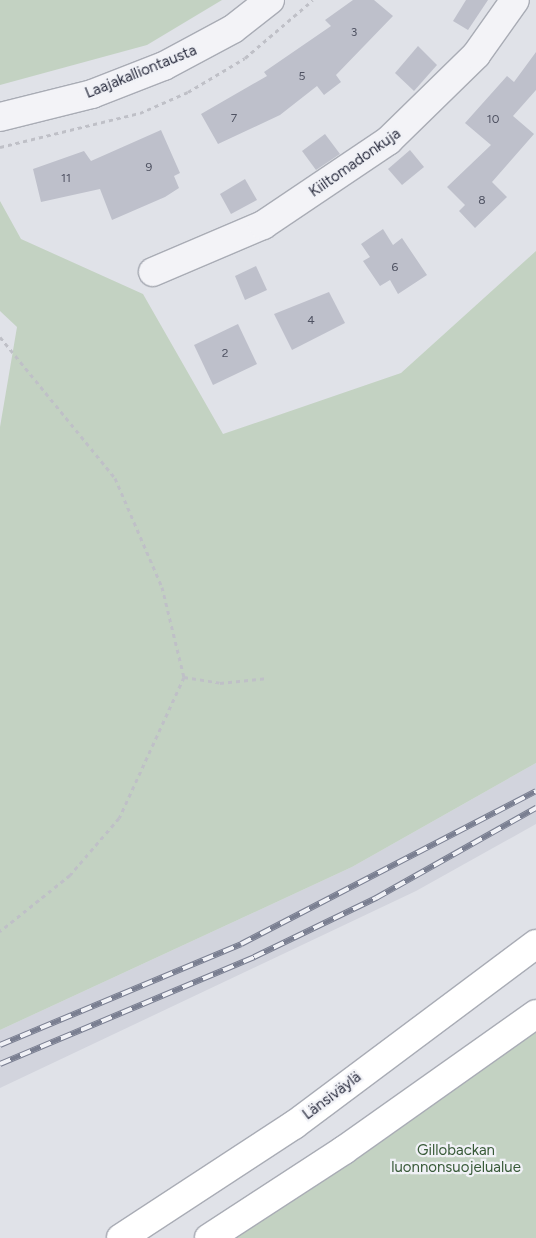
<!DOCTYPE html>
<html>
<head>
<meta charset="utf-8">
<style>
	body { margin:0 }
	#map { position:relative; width:536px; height:1238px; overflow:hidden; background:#e0e2e8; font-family:Figtree,sans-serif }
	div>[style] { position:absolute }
	.built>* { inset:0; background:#d2d4dd }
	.green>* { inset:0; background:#c3d2c2 }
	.building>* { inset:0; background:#bec0cb }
	.path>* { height:3px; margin-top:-1.5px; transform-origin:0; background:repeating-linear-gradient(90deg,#bfc0c7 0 4px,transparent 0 8px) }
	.roads { filter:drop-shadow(1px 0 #a9acb5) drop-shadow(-1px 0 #a9acb5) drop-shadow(0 1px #a9acb5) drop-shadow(0 -1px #a9acb5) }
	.minor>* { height:28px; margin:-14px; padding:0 14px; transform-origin:14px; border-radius:14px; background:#f3f3f7 }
	.highway>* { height:28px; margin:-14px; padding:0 14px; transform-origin:14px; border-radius:14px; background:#fff }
	.rail>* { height:5.5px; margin-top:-2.75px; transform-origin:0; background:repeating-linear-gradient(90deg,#f0f1f6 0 11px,#7a7f91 0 22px); box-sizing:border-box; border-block:1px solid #7a7f91 }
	span { translate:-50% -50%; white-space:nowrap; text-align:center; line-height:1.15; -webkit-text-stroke:4.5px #f0f1f6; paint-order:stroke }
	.number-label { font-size:12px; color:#4f5262 }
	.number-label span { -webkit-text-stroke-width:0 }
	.street-label { font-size:15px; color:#2a2d3f }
	.park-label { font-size:15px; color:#385a38 }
</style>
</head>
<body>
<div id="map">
	<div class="built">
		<div style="clip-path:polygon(536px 763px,536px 824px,416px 891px,0 1088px,0 1030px,352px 867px)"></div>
	</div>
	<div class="green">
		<div style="clip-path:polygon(0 0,222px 0,147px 45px,0 85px)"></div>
		<div style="clip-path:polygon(0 201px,21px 239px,143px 294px,223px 434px,401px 373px,536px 251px,536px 763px,352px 867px,0 1030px,0 427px,17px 327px,0 311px)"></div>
		<div style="clip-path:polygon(536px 1032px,536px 1238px,236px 1238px,331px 1153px,414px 1094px)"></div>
	</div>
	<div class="building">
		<div style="clip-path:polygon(353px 0,374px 0,393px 16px,336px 75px,341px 82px,324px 95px,317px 86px,280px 115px,218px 144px,201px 114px,267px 76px,264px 72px,331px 26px,325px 20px)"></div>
		<div style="clip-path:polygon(466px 0,488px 0,468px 30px,453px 21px)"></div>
		<div style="clip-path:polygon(418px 46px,437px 65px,414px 91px,395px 73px)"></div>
		<div style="clip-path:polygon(536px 52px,536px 90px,513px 116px,534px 134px,492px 182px,507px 197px,475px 228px,459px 211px,465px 205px,447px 187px,491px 145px,465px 123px,507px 76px,514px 82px)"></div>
		<div style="clip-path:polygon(161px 130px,180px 173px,174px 176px,179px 188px,165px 197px,112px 220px,100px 189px,41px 202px,33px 169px,84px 151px,91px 161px)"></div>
		<div style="clip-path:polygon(325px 134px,340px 154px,316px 170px,302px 151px)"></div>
		<div style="clip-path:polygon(410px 150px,424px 167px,402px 185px,388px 169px)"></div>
		<div style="clip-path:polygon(245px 179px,257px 200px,231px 214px,220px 194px)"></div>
		<div style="clip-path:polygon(383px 229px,393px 245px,402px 238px,427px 275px,398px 294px,390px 280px,380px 286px,363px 261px,370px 257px,361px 244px)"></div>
		<div style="clip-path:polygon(256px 266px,267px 290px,245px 300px,235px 276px)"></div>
		<div style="clip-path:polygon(329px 292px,345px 323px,292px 350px,274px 314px)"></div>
		<div style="clip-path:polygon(238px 324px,257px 364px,213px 385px,194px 345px)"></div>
	</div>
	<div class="path">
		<div style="left:0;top:147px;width:144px;rotate:-13.7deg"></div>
		<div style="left:140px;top:113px;width:52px;rotate:-23.6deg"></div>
		<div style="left:188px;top:92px;width:66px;rotate:-30.8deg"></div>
		<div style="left:245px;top:58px;width:89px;rotate:-40.5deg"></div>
		<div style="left:0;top:337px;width:182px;rotate:50.8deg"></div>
		<div style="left:115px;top:478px;width:119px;rotate:66.7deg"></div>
		<div style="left:162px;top:587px;width:93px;rotate:76.3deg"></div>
		<div style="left:184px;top:677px;width:155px;rotate:114.7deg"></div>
		<div style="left:119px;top:818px;width:75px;rotate:130.7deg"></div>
		<div style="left:70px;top:875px;width:90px;rotate:141.3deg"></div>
		<div style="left:184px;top:677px;width:36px;rotate:9deg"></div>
		<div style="left:220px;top:683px;width:48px;rotate:-5.9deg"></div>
	</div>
	<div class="roads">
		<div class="minor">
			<div style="left:0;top:117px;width:95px;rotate:-14deg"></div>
			<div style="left:92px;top:94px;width:77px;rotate:-21.3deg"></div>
			<div style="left:164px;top:66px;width:78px;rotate:-28.2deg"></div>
			<div style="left:233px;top:29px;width:47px;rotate:-38.1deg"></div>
			<div style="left:153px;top:272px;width:120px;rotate:-23.1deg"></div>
			<div style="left:263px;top:225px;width:151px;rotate:-33.9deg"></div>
			<div style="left:388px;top:141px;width:123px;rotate:-44.3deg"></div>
			<div style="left:476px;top:55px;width:67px;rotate:-54.7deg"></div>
		</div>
		<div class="highway">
			<div style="left:121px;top:1238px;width:207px;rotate:-33.2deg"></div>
			<div style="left:294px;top:1125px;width:302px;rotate:-36.8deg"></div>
			<div style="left:209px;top:1238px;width:161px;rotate:-33.1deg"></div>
			<div style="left:344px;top:1150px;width:235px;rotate:-35.3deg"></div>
		</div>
	</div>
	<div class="rail">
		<div style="left:0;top:1045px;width:261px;rotate:-22.7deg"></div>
		<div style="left:241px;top:944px;width:332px;rotate:-27.4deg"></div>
		<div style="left:0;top:1064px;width:276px;rotate:-22.8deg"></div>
		<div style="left:254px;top:957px;width:136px;rotate:-25.8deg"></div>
		<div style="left:376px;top:898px;width:184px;rotate:-29.4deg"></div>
	</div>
	<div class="number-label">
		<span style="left:354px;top:33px">3</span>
		<span style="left:302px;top:77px">5</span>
		<span style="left:234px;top:119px">7</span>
		<span style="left:493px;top:120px">10</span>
		<span style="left:149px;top:168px">9</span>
		<span style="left:66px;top:179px">11</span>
		<span style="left:482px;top:201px">8</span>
		<span style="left:395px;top:268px">6</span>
		<span style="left:311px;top:321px">4</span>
		<span style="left:225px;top:354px">2</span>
	</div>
	<div class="street-label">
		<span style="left:141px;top:72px;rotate:-22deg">Laajakalliontausta</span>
		<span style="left:355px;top:163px;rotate:-35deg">Kiiltomadonkuja</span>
		<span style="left:332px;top:1096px;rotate:-37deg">Länsiväylä</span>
	</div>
	<div class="park-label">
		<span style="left:456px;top:1159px">Gillobackan<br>luonnonsuojelualue</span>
	</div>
</div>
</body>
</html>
